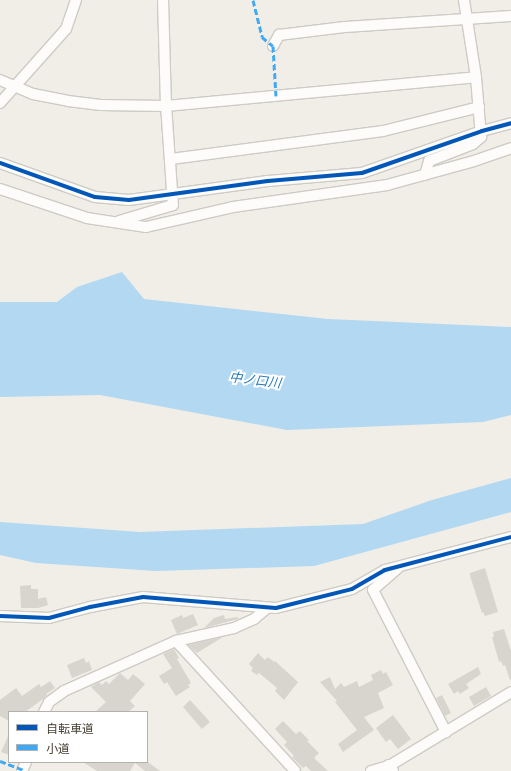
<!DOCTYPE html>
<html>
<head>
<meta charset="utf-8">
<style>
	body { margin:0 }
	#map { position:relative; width:511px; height:771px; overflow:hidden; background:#f0eee7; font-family:"DejaVu Sans","Noto Sans JP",sans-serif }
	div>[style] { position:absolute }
	.water>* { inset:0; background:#b3d8f2 }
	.building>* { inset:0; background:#d8d5ce }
	.roads { filter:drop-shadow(1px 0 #cecbc5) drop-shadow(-1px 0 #cecbc5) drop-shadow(0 1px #cecbc5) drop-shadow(0 -1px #cecbc5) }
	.minor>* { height:10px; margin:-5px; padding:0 5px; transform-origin:5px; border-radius:5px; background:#fdfcfb }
	.tertiary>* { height:12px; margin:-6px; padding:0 6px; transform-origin:6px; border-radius:6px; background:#fdfcfb }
	.quiet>* { height:3px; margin-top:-1.5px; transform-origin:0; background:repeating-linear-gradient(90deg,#3fa9f5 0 6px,transparent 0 9px) }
	.cycleway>* { height:4px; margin:-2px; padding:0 2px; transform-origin:2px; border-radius:2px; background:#0057b8 }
	span { translate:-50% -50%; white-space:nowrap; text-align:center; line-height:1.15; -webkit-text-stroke:4px #fff; paint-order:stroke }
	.water-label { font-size:13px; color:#2276bd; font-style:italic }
	.legend { position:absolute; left:8px; top:711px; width:140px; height:52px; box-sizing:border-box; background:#fff; border:1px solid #b5b2ad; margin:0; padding:5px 7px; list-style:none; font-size:12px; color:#463f33 }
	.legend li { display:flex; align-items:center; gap:8px; height:20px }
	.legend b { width:20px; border:1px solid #b5b2ad }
</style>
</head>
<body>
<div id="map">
	<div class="water">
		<div style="clip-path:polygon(122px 272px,144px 299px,328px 319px,511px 327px,511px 415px,483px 422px,287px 430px,100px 395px,0 397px,0 302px,57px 302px,77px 287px)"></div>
		<div style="clip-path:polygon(511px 478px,511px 512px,314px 566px,156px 571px,36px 563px,0 555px,0 522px,140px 532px,363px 524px,432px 500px)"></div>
	</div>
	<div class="building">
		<div style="clip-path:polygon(485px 568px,498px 612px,485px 616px,483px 612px,482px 613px,470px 576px,470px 573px)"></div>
		<div style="clip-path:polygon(31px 585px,31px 589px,38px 589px,38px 599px,46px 597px,48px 605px,38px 608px,21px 608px,20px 586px)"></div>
		<div style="clip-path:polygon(193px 614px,198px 625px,177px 634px,171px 620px,182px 615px,183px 618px)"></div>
		<div style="clip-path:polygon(224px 615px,225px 619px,238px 617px,238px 619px,204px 628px,214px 618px)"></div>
		<div style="clip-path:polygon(504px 629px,511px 651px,511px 679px,510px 680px,505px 665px,503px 666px,501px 661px,499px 662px,492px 637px,494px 637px,493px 632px)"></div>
		<div style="clip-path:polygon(223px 637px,197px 653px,188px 645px)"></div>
		<div style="clip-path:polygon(174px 649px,179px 658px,177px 659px,191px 683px,188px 685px,190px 687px,176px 696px,167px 682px,164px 684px,159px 676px,172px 668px,163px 654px)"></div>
		<div style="clip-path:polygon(258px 653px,265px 660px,268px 657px,274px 662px,275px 661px,298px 682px,284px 700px,275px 691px,277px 688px,259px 673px,257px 675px,251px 671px,253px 668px,249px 664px)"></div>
		<div style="clip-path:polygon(84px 658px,86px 663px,89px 661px,92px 670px,72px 678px,67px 665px)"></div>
		<div style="clip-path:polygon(478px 667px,481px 674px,466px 684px,469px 688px,460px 694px,458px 691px,454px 694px,448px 684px)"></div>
		<div style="clip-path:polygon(381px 670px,383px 674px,386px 672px,393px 685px,378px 693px,384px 708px,364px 717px,374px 730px,343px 752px,338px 744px,357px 730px,335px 702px,337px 701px,320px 682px,330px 677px,335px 689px,341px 683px,344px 687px,357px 681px,359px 687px,373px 680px,371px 675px)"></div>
		<div style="clip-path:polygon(120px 673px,128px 680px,133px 674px,145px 684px,130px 701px,135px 706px,128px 712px,95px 712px,106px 702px,91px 687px,99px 682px,102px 685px,106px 681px,109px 684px)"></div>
		<div style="clip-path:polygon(50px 681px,55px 688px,46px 694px,47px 695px,43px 699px,25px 712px,9px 712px,9px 721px,0 716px,0 700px,16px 688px,22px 696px,39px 684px,41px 687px)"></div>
		<div style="clip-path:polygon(486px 687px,491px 696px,474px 706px,469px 697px)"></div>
		<div style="clip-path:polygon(442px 695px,451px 713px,445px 716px,436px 698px)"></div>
		<div style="clip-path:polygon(190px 700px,210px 722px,202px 729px,183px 707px)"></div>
		<div style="clip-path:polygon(393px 715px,411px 739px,398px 749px,390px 739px,386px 742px,376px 728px)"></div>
		<div style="clip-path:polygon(283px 721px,296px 734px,300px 731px,309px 740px,307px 741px,319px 753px,314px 758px,328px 771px,311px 771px,306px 766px,303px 768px,292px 757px,294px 756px,284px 745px,287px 742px,275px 729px)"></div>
		<div style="clip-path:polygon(9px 734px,9px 755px,1px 752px)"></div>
		<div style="clip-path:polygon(83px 762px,148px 762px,160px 771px,145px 771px,135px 763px,130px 771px,97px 771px)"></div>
	</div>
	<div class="roads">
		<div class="minor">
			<div style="left:273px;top:46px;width:13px;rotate:-61deg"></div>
			<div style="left:279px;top:35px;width:66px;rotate:-6.9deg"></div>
			<div style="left:345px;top:27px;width:166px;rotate:-3.8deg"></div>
			<div style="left:0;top:80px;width:36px;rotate:23deg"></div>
			<div style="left:33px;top:94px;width:36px;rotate:11deg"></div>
			<div style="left:68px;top:101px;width:33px;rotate:7deg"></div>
			<div style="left:101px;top:105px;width:65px;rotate:0.9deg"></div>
			<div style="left:166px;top:106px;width:311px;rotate:-5.3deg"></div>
			<div style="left:0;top:103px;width:99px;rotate:-48.3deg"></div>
			<div style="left:66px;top:29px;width:31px;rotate:-71deg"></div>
			<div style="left:171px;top:159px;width:214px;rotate:-7.5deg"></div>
			<div style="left:383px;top:131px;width:99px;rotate:-14deg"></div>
			<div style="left:0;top:163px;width:101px;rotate:19.7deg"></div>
			<div style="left:95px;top:197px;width:34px;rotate:5deg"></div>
			<div style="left:129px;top:200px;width:140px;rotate:-7.8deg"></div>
			<div style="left:268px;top:181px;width:94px;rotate:-4.9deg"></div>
			<div style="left:362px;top:173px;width:127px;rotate:-19.3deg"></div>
			<div style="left:482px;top:131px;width:30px;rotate:-15deg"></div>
			<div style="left:425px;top:175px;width:15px;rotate:-74deg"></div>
			<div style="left:429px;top:161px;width:47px;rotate:-21.1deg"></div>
			<div style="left:473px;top:144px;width:11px;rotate:-41deg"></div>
			<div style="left:481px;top:137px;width:60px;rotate:-94.8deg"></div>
			<div style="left:476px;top:77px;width:78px;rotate:-98.9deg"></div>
			<div style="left:0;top:189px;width:92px;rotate:18.4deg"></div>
			<div style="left:87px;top:218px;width:60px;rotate:8.7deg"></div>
			<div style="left:146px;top:227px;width:89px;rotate:-12.9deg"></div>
			<div style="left:233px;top:207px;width:156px;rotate:-8.1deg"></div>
			<div style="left:387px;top:185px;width:90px;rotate:-15.4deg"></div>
			<div style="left:474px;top:161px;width:39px;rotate:-19deg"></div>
			<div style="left:119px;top:221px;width:56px;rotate:-16.5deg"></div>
			<div style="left:173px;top:205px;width:99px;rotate:-94deg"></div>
			<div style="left:166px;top:106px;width:106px;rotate:-91.6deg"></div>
			<div style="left:398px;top:568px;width:33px;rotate:139deg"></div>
			<div style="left:373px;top:590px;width:160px;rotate:62.8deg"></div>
			<div style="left:0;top:616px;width:49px;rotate:2.3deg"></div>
			<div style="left:49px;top:618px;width:42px;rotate:-15deg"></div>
			<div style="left:90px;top:607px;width:54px;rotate:-10.7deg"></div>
			<div style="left:143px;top:597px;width:133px;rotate:4.7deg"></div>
			<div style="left:276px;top:608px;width:78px;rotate:-14deg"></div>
			<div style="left:352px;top:589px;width:38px;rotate:-30deg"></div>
			<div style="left:385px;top:570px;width:130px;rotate:-14.7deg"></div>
			<div style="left:176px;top:641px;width:176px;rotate:47.5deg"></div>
			<div style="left:44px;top:712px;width:11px;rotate:-63deg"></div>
			<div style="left:49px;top:702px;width:19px;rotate:-36deg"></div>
			<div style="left:64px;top:691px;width:123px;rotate:-24.1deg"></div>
			<div style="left:176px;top:641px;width:59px;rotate:-12.6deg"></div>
			<div style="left:234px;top:628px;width:22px;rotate:-24deg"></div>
			<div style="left:254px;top:619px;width:17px;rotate:-40deg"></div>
			<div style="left:22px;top:771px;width:10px;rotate:-66deg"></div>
			<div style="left:371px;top:771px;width:19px;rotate:-16deg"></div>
			<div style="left:389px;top:766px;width:143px;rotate:-31.2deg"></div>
		</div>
		<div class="tertiary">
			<div style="left:389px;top:766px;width:6px;rotate:59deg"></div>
		</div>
	</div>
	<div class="quiet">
		<div style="left:253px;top:0;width:38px;rotate:76deg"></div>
		<div style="left:262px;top:37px;width:14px;rotate:39deg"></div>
		<div style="left:273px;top:46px;width:50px;rotate:86.6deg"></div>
		<div style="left:0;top:761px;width:25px;rotate:21deg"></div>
	</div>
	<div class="cycleway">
		<div style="left:0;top:163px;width:101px;rotate:19.7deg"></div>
		<div style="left:95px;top:197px;width:34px;rotate:5deg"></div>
		<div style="left:129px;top:200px;width:140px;rotate:-7.8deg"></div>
		<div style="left:268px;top:181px;width:94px;rotate:-4.9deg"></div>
		<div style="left:362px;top:173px;width:127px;rotate:-19.3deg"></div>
		<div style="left:482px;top:131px;width:30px;rotate:-15deg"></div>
		<div style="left:0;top:616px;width:49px;rotate:2.3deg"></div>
		<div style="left:49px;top:618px;width:42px;rotate:-15deg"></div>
		<div style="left:90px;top:607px;width:54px;rotate:-10.7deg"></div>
		<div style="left:143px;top:597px;width:133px;rotate:4.7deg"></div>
		<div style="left:276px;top:608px;width:78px;rotate:-14deg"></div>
		<div style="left:352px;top:589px;width:38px;rotate:-30deg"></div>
		<div style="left:385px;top:570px;width:130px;rotate:-14.7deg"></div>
	</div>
	<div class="water-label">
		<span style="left:255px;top:381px;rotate:7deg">中ノ口川</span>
	</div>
	<ul class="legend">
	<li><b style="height:5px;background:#0057b8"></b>自転車道</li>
	<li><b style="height:5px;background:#3fa9f5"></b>小道</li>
	</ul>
</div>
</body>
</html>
